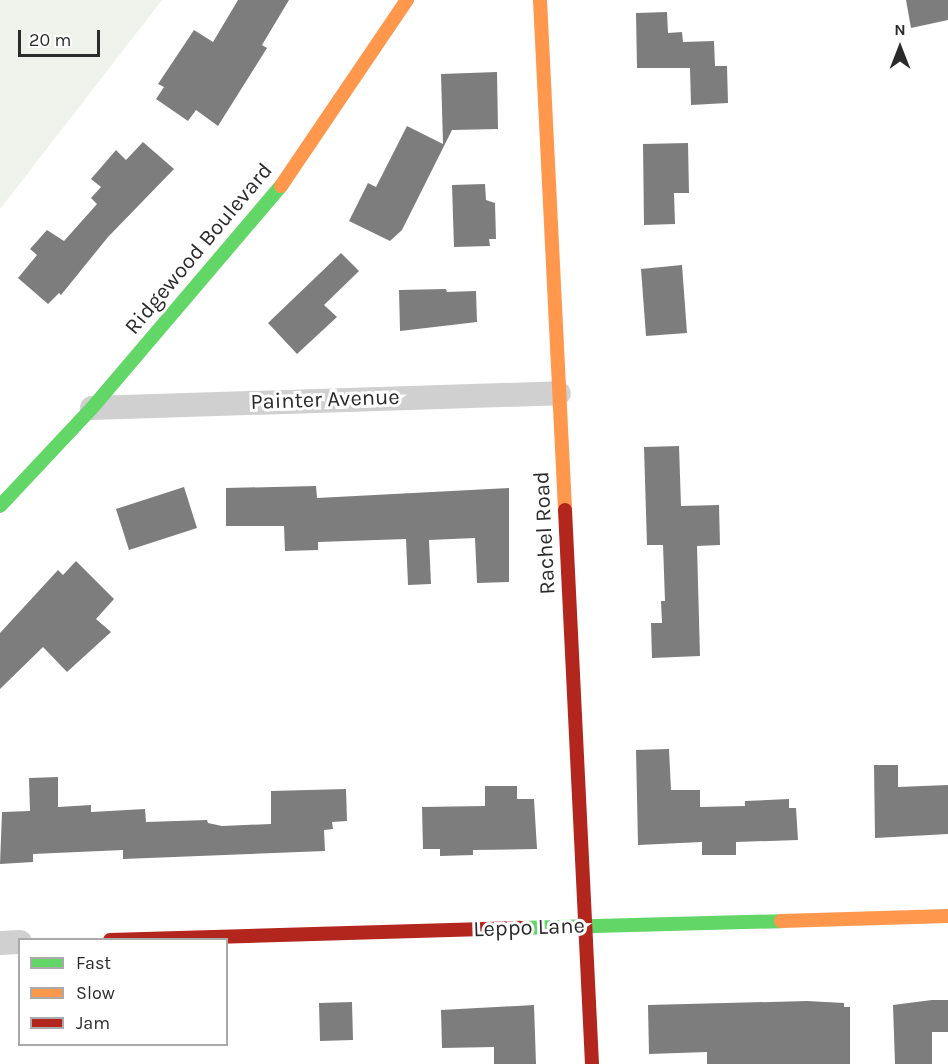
<!DOCTYPE html>
<html>
<head>
<meta charset="utf-8">
<style>
	body { margin:0 }
	#map { position:relative; width:948px; height:1064px; overflow:hidden; background:#fff; font-family:Karla,sans-serif }
	div>[style] { position:absolute }
	.green>* { inset:0; background:#eef2ea }
	.building>* { inset:0; background:#7d7d7d }
	.street>* { height:24px; margin:-12px; padding:0 12px; transform-origin:12px; border-radius:12px; background:#d0d0d0 }
	.fast>* { height:14px; margin:-7px; padding:0 7px; transform-origin:7px; border-radius:7px; background:#63d668 }
	.slow>* { height:14px; margin:-7px; padding:0 7px; transform-origin:7px; border-radius:7px; background:#ff974d }
	.jam>* { height:14px; margin:-7px; padding:0 7px; transform-origin:7px; border-radius:7px; background:#b3261e }
	span { translate:-50% -50%; white-space:nowrap; text-align:center; line-height:1.15; -webkit-text-stroke:6px #fff; paint-order:stroke }
	.street-label { font-size:22px; color:#2b2b2b }
	.legend { position:absolute; left:18px; top:938px; width:210px; height:108px; box-sizing:border-box; background:#fff; border:2px solid #aaa; margin:0; padding:8px 10px; list-style:none; font-size:18px; color:#2b2b2b }
	.legend li { display:flex; align-items:center; gap:12px; height:30px }
	.legend b { width:30px; border:2px solid #aaa }
	.north { position:absolute; left:870px; top:18px; width:60px; height:60px; -webkit-text-stroke:4px #fff; paint-order:stroke; rotate:0deg; font-size:16px; font-weight:700; line-height:24px; text-align:center; color:#2b2b2b }
	.north::after { content:''; display:block; margin:auto; width:21px; height:27px; background:#2b2b2b; clip-path:polygon(50% 0,100% 100%,50% 72%,0 100%) }
	.scale { position:absolute; left:18px; top:30px; width:82px; height:27px; box-sizing:border-box; border:3px solid #2b2b2b; border-top:0; padding-left:8px; font-size:18px; line-height:21px; white-space:nowrap; color:#2b2b2b; -webkit-text-stroke:4px #fff; paint-order:stroke }
</style>
</head>
<body>
<div id="map">
	<div class="green">
		<div style="clip-path:polygon(0 0,162px 0,0 209px)"></div>
	</div>
	<div class="building">
		<div style="clip-path:polygon(238px 0,289px 0,262px 45px,267px 48px,218px 126px,196px 110px,188px 121px,156px 99px,164px 87px,158px 84px,194px 30px,213px 42px)"></div>
		<div style="clip-path:polygon(906px 0,948px 0,948px 20px,911px 28px)"></div>
		<div style="clip-path:polygon(667px 12px,668px 33px,682px 32px,683px 42px,714px 41px,715px 66px,727px 66px,728px 103px,691px 105px,690px 68px,637px 68px,636px 13px)"></div>
		<div style="clip-path:polygon(497px 72px,498px 129px,452px 130px,402px 230px,390px 241px,349px 221px,368px 183px,376px 187px,407px 126px,443px 144px,441px 74px)"></div>
		<div style="clip-path:polygon(143px 142px,174px 169px,108px 237px,61px 295px,59px 293px,48px 304px,18px 278px,37px 255px,30px 249px,47px 230px,64px 241px,97px 204px,91px 198px,101px 187px,91px 179px,116px 150px,126px 160px)"></div>
		<div style="clip-path:polygon(688px 143px,689px 193px,674px 193px,675px 224px,644px 225px,643px 144px)"></div>
		<div style="clip-path:polygon(485px 184px,486px 200px,495px 203px,496px 239px,489px 239px,490px 246px,454px 247px,452px 185px)"></div>
		<div style="clip-path:polygon(341px 253px,359px 271px,324px 305px,337px 317px,297px 354px,268px 323px)"></div>
		<div style="clip-path:polygon(682px 265px,687px 333px,646px 336px,641px 269px)"></div>
		<div style="clip-path:polygon(446px 289px,447px 292px,476px 291px,477px 322px,400px 331px,399px 290px)"></div>
		<div style="clip-path:polygon(679px 446px,681px 506px,719px 505px,720px 545px,697px 546px,700px 656px,652px 658px,651px 623px,662px 623px,661px 601px,665px 601px,663px 545px,647px 545px,644px 447px)"></div>
		<div style="clip-path:polygon(316px 486px,317px 498px,509px 488px,509px 582px,477px 583px,475px 538px,429px 540px,431px 584px,408px 585px,406px 539px,318px 542px,318px 550px,285px 551px,284px 526px,226px 526px,226px 488px)"></div>
		<div style="clip-path:polygon(184px 487px,197px 528px,129px 550px,116px 509px)"></div>
		<div style="clip-path:polygon(76px 561px,114px 599px,96px 619px,111px 632px,67px 672px,43px 647px,0 689px,0 633px,58px 570px,63px 575px)"></div>
		<div style="clip-path:polygon(669px 749px,671px 790px,700px 790px,700px 807px,745px 806px,745px 801px,789px 799px,789px 808px,796px 808px,798px 840px,736px 842px,736px 855px,702px 855px,702px 842px,638px 845px,636px 750px)"></div>
		<div style="clip-path:polygon(874px 765px,898px 765px,898px 787px,948px 785px,948px 834px,875px 838px)"></div>
		<div style="clip-path:polygon(58px 777px,58px 807px,91px 805px,91px 812px,145px 809px,146px 822px,207px 820px,208px 823px,222px 826px,271px 824px,271px 791px,346px 789px,347px 821px,332px 822px,333px 829px,324px 830px,325px 851px,123px 859px,123px 850px,33px 854px,33px 862px,0 864px,2px 812px,30px 811px,29px 778px)"></div>
		<div style="clip-path:polygon(485px 786px,517px 786px,517px 799px,534px 799px,537px 849px,473px 850px,473px 855px,440px 856px,440px 849px,423px 849px,422px 807px,485px 806px)"></div>
		<div style="clip-path:polygon(932px 1000px,948px 1000px,948px 1032px,932px 1032px,932px 1064px,895px 1064px,893px 1005px)"></div>
		<div style="clip-path:polygon(807px 1001px,844px 1003px,844px 1007px,850px 1007px,850px 1064px,707px 1064px,707px 1052px,649px 1054px,648px 1005px)"></div>
		<div style="clip-path:polygon(352px 1002px,353px 1040px,320px 1041px,319px 1003px)"></div>
		<div style="clip-path:polygon(534px 1005px,536px 1064px,494px 1064px,494px 1047px,442px 1048px,441px 1010px)"></div>
	</div>
	<div class="street">
		<div style="left:92px;top:408px;width:467px;rotate:-1.8deg"></div>
		<div style="left:0;top:943px;width:20px;rotate:-3deg"></div>
	</div>
	<div class="fast">
		<div style="left:0;top:506px;width:134px;rotate:-46.8deg"></div>
		<div style="left:92px;top:408px;width:292px;rotate:-49.6deg"></div>
		<div style="left:520px;top:928px;width:261px;rotate:-1.5deg"></div>
	</div>
	<div class="slow">
		<div style="left:540px;top:0;width:511px;rotate:87.19deg"></div>
		<div style="left:281px;top:186px;width:225px;rotate:-55.9deg"></div>
		<div style="left:781px;top:921px;width:167px;rotate:-1.7deg"></div>
	</div>
	<div class="jam">
		<div style="left:565px;top:510px;width:555px;rotate:87.21deg"></div>
		<div style="left:110px;top:940px;width:410px;rotate:-1.7deg"></div>
	</div>
	<div class="street-label">
		<span style="left:199px;top:249px;rotate:-50deg">Ridgewood Boulevard</span>
		<span style="left:325px;top:400px;rotate:-2deg">Painter Avenue</span>
		<span style="left:545px;top:533px;rotate:-93deg">Rachel Road</span>
		<span style="left:529px;top:928px;rotate:-2deg">Leppo Lane</span>
	</div>
	<ul class="legend">
	<li><b style="height:8px;background:#63d668"></b>Fast</li>
	<li><b style="height:8px;background:#ff974d"></b>Slow</li>
	<li><b style="height:8px;background:#b3261e"></b>Jam</li>
	</ul>
	<div class="north">N</div>
	<div class="scale">20 m</div>
</div>
</body>
</html>
